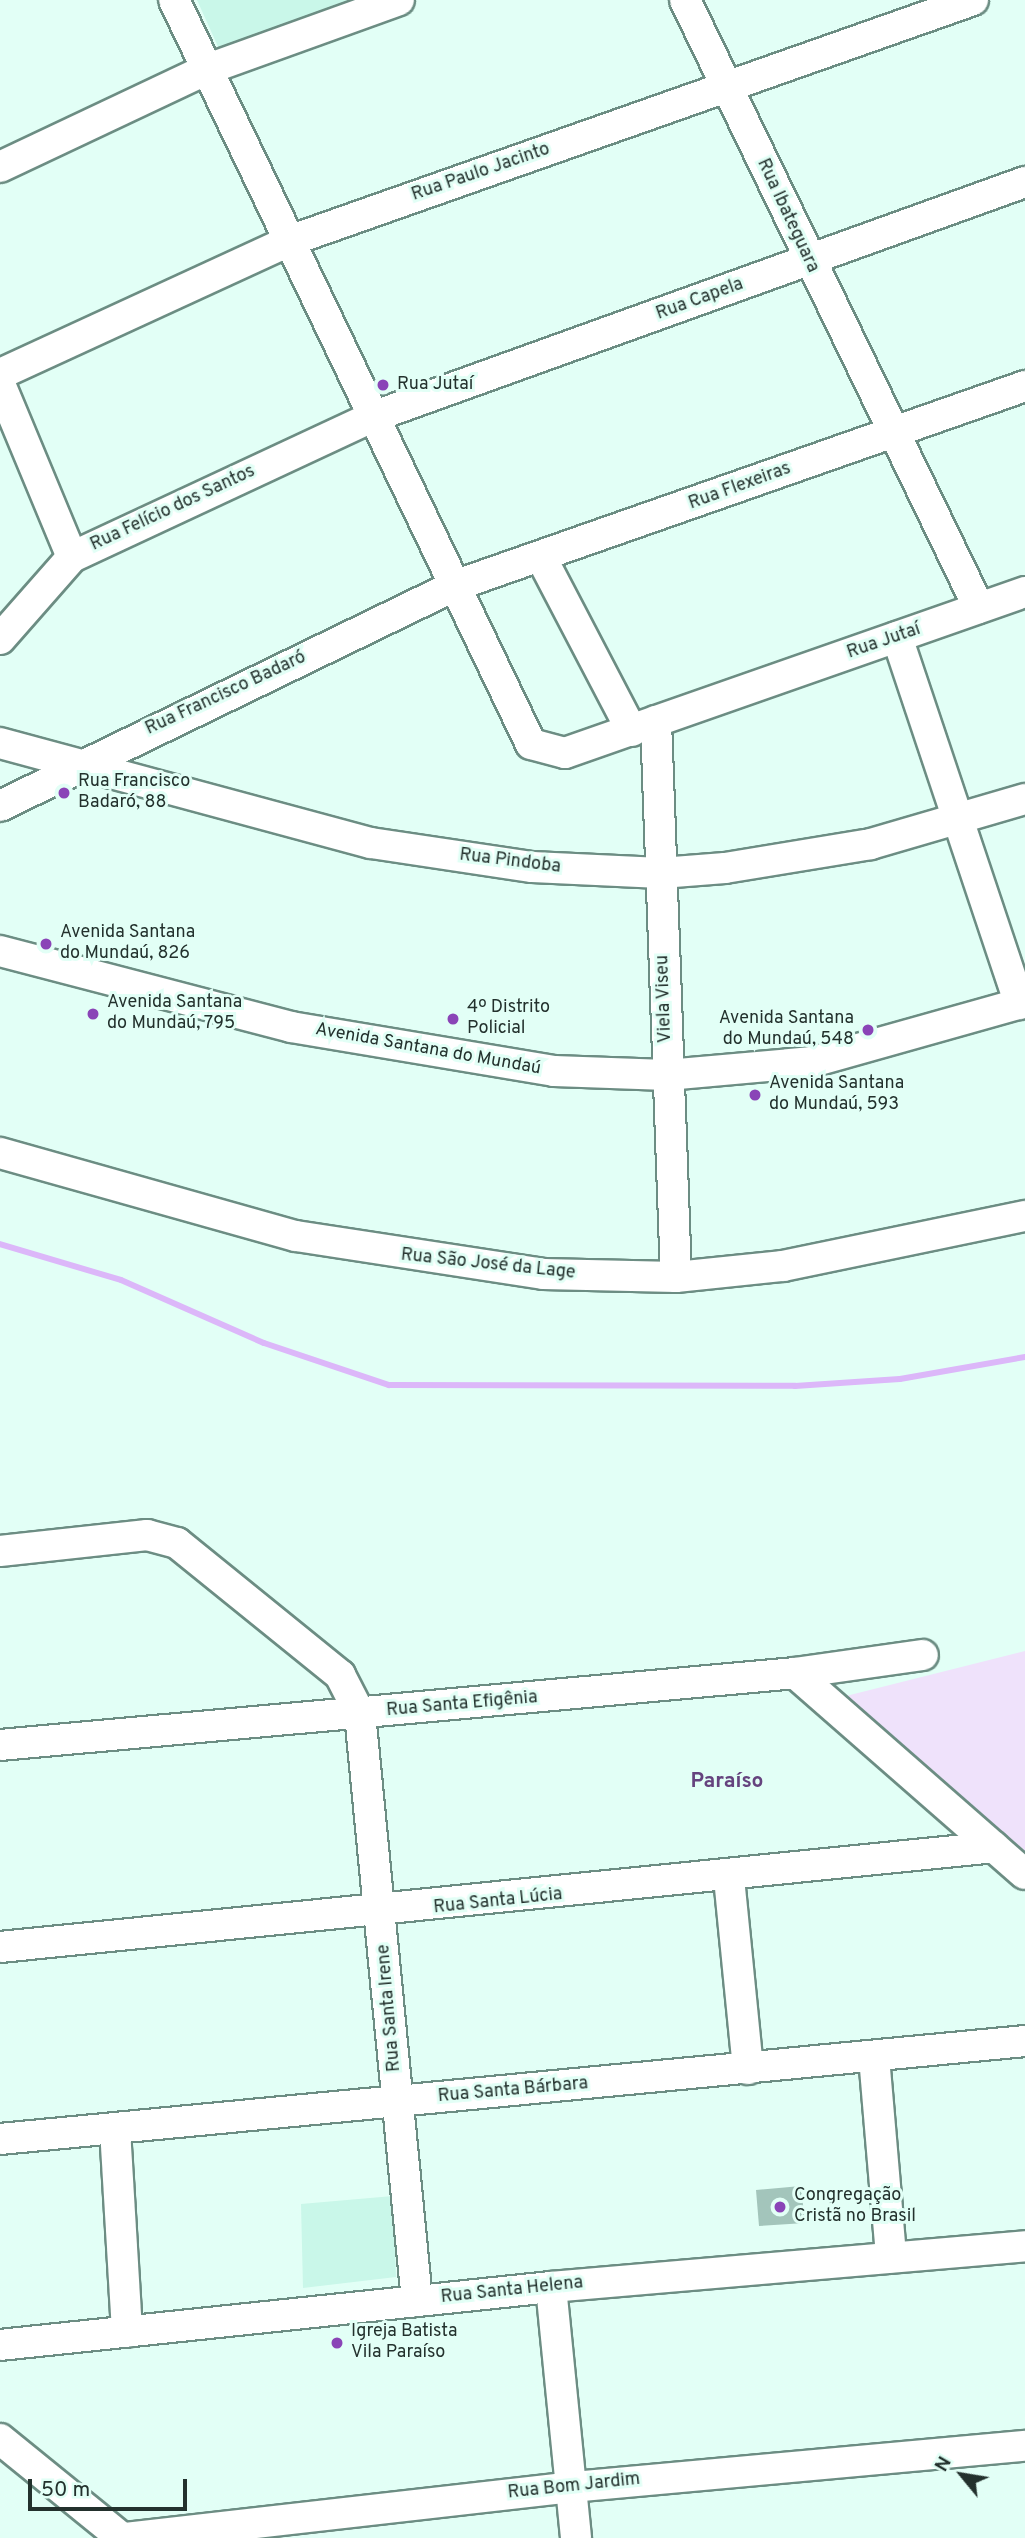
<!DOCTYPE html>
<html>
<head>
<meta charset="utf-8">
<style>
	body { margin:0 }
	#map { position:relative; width:1025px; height:2538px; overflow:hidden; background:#e2fff6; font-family:Overpass,sans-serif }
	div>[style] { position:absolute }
	.built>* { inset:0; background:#c9f7e9 }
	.green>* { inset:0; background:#efe2fb }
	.stream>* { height:6px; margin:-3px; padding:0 3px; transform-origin:3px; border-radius:3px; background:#dcb7f9 }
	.building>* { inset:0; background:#a3c5bb }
	.roads { filter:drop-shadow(2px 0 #6c8d83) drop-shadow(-2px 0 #6c8d83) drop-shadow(0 2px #6c8d83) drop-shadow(0 -2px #6c8d83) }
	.minor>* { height:30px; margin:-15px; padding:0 15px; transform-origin:15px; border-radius:15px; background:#fff }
	.dots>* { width:19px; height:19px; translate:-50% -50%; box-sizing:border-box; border:4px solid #e2fff6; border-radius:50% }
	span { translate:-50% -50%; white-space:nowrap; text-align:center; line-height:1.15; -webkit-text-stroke:6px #e2fff6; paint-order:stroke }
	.street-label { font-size:18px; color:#23312d }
	.poi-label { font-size:18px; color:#23312d }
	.left { translate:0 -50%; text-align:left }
	.right { translate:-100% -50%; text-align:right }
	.quarter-label { font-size:21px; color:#65437e; font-weight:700 }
	.north { position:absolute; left:927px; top:2440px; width:70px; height:70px; -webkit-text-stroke:5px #e2fff6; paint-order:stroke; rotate:300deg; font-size:19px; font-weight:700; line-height:28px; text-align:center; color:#23312d }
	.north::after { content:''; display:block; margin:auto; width:24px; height:32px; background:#23312d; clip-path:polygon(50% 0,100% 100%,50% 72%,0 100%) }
	.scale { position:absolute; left:28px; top:2479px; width:159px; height:32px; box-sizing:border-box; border:4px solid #23312d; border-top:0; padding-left:9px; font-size:21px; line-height:24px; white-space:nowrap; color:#23312d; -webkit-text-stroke:5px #e2fff6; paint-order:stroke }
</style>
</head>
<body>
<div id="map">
	<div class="built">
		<div style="clip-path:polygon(197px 0,354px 0,220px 51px)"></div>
		<div style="clip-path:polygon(393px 2196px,396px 2277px,303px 2288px,301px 2204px)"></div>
	</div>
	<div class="green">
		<div style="clip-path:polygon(1025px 1651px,1025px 1855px,901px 1755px,846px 1696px)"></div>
	</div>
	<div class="stream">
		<div style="left:0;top:1244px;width:126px;rotate:16.6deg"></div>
		<div style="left:121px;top:1280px;width:156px;rotate:23.8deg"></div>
		<div style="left:264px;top:1343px;width:132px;rotate:18.6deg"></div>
		<div style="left:389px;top:1385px;width:406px;rotate:0.1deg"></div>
		<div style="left:795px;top:1386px;width:105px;rotate:-3.8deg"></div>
		<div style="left:900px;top:1379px;width:127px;rotate:-10deg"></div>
	</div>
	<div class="building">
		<div style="clip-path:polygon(801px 2186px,805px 2223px,759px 2226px,756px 2190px)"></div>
	</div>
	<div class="roads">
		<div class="minor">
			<div style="left:174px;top:0;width:825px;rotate:64.37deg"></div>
			<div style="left:531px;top:744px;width:35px;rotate:15deg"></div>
			<div style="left:565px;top:753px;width:487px;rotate:-19.3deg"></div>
			<div style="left:685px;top:0;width:675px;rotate:64.19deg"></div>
			<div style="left:0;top:167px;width:227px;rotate:-25.3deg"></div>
			<div style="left:205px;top:70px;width:206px;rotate:-19.8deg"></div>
			<div style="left:0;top:374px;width:321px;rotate:-24.7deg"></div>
			<div style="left:292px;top:240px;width:722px;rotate:-19.41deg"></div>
			<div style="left:0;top:384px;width:187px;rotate:67.4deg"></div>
			<div style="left:542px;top:559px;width:194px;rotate:62.4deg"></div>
			<div style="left:897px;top:637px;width:387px;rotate:71.5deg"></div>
			<div style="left:0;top:639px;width:109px;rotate:-48.7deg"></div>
			<div style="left:72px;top:557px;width:334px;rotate:-25deg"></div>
			<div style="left:375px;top:416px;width:691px;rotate:-19.8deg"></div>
			<div style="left:656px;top:721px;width:556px;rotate:87.94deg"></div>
			<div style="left:0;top:743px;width:384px;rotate:15.1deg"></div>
			<div style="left:371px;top:843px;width:163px;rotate:8.5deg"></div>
			<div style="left:532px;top:867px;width:129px;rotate:2.7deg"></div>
			<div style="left:661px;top:873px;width:64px;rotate:-4.5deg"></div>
			<div style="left:725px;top:868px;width:148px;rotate:-9.3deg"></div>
			<div style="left:871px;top:844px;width:160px;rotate:-16.3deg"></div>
			<div style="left:0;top:806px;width:504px;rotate:-25.85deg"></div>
			<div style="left:454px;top:586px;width:605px;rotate:-19.3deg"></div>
			<div style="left:0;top:951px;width:301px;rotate:14.6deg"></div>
			<div style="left:291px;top:1027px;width:267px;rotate:9.5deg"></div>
			<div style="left:554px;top:1071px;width:113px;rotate:2deg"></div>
			<div style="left:667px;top:1075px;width:146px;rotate:-5.1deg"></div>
			<div style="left:812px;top:1062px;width:221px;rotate:-15.7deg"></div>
			<div style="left:0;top:1153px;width:307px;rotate:15.7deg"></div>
			<div style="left:296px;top:1236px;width:250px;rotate:8.7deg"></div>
			<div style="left:543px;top:1274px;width:133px;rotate:1.3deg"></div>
			<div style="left:676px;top:1277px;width:108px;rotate:-5.9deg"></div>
			<div style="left:783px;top:1266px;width:247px;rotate:-11.7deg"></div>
			<div style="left:0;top:1551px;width:148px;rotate:-6.2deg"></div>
			<div style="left:147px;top:1535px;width:31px;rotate:15deg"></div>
			<div style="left:177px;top:1543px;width:210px;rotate:39deg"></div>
			<div style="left:340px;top:1675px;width:44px;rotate:62.9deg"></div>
			<div style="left:360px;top:1714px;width:590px;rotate:84.45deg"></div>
			<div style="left:795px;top:1673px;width:305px;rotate:41.2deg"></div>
			<div style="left:0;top:1745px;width:798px;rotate:-5.17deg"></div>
			<div style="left:795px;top:1673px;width:129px;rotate:-8deg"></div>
			<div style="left:729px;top:1878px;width:192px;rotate:84.3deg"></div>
			<div style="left:0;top:1947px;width:999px;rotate:-5.74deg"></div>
			<div style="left:874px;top:2057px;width:201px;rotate:85.1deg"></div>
			<div style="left:115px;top:2129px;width:203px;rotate:86.6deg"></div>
			<div style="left:0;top:2139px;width:1030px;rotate:-5.46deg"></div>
			<div style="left:551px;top:2287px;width:252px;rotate:84.3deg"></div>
			<div style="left:0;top:2345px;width:554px;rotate:-6.01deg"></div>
			<div style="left:551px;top:2287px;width:476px;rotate:-4.9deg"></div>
			<div style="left:0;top:2439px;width:157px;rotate:39.1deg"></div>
			<div style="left:125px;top:2538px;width:450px;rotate:-6.5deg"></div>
			<div style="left:572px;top:2487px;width:455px;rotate:-5.2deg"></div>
		</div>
	</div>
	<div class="dots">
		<div style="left:383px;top:385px;background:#8a44b7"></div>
		<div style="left:64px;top:793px;background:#8a44b7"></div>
		<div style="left:46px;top:944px;background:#8a44b7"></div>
		<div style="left:93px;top:1014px;background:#8a44b7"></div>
		<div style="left:453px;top:1019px;background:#8a44b7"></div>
		<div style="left:868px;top:1030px;background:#8a44b7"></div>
		<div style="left:755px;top:1095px;background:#8a44b7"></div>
		<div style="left:780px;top:2207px;background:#8a44b7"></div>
		<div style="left:337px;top:2343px;background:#8a44b7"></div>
	</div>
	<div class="street-label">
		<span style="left:481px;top:173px;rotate:-19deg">Rua Paulo Jacinto</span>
		<span style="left:787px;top:216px;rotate:65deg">Rua Ibateguara</span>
		<span style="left:700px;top:300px;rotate:-20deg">Rua Capela</span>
		<span style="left:740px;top:487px;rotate:-20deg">Rua Flexeiras</span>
		<span style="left:173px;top:509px;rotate:-25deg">Rua Felício dos Santos</span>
		<span style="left:884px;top:642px;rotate:-19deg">Rua Jutaí</span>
		<span style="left:226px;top:694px;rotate:-25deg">Rua Francisco Badaró</span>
		<span style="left:510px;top:862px;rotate:7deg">Rua Pindoba</span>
		<span style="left:665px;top:999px;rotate:-92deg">Viela Viseu</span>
		<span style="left:428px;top:1050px;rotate:10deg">Avenida Santana do Mundaú</span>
		<span style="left:488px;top:1265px;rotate:6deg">Rua São José da Lage</span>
		<span style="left:462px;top:1705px;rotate:-5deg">Rua Santa Efigênia</span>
		<span style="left:498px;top:1902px;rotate:-6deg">Rua Santa Lúcia</span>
		<span style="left:390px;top:2008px;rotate:-95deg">Rua Santa Irene</span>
		<span style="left:513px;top:2091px;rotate:-5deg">Rua Santa Bárbara</span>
		<span style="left:512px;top:2291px;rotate:-6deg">Rua Santa Helena</span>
		<span style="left:574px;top:2487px;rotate:-6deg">Rua Bom Jardim</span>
	</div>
	<div class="poi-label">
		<span class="left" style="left:397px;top:385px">Rua Jutaí</span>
		<span class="left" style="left:78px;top:793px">Rua Francisco<br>Badaró, 88</span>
		<span class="left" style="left:60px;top:944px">Avenida Santana<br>do Mundaú, 826</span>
		<span class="left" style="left:107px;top:1014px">Avenida Santana<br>do Mundaú, 795</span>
		<span class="left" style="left:467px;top:1019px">4º Distrito<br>Policial</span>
		<span class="right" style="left:854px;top:1030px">Avenida Santana<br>do Mundaú, 548</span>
		<span class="left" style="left:769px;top:1095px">Avenida Santana<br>do Mundaú, 593</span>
		<span class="left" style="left:794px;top:2207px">Congregação<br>Cristã no Brasil</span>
		<span class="left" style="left:351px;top:2343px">Igreja Batista<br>Vila Paraíso</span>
	</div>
	<div class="quarter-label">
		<span style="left:727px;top:1782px">Paraíso</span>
	</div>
	<div class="north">N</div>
	<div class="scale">50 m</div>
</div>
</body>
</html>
